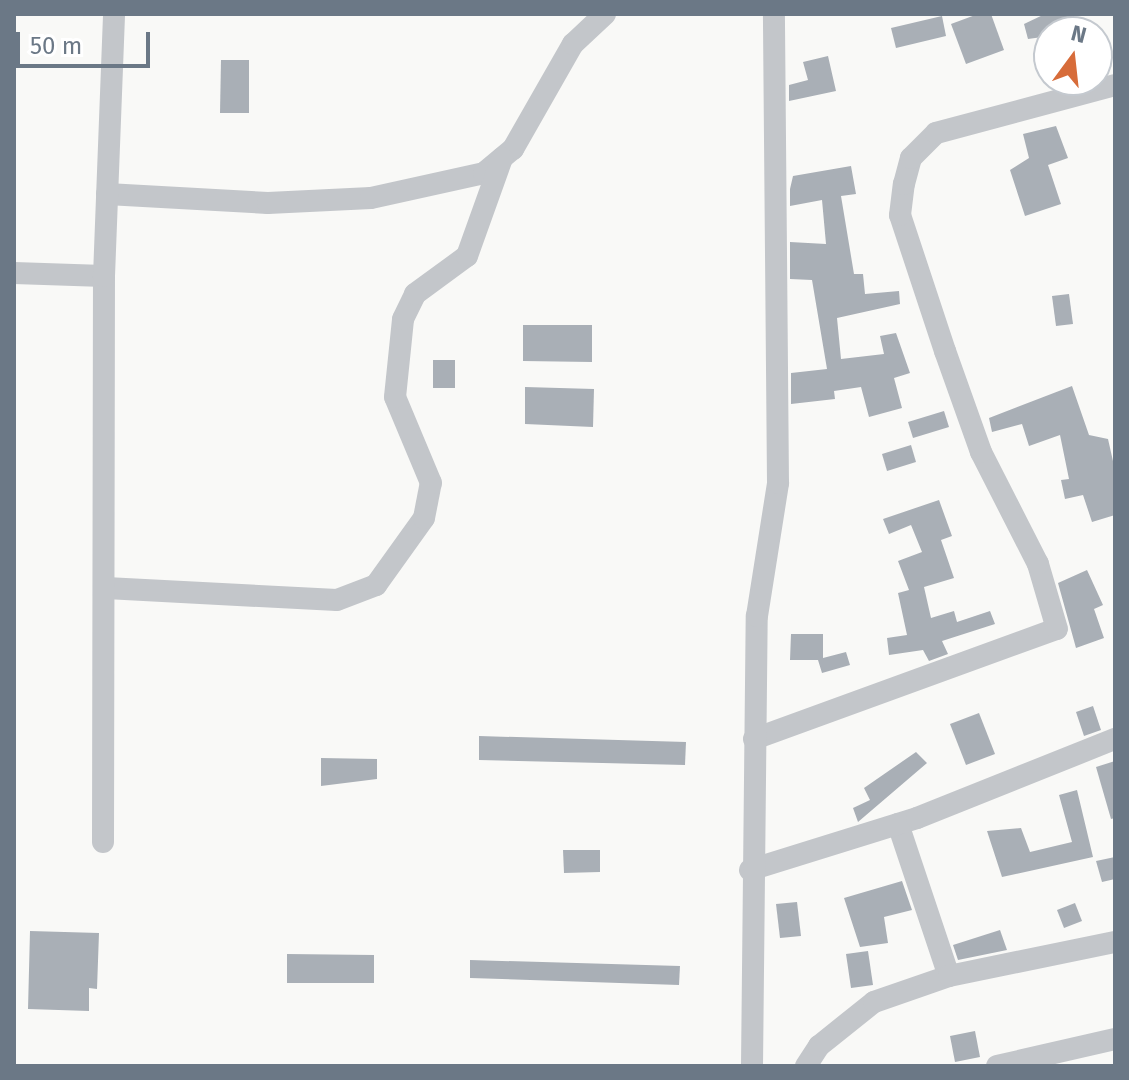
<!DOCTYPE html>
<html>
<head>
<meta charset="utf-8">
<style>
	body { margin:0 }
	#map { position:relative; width:1129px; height:1080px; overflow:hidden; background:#f9f9f7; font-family:"Fira Sans",sans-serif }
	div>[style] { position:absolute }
	.building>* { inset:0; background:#a9afb6 }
	.minor>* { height:22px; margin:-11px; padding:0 11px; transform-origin:11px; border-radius:11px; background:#c3c6ca }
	span { translate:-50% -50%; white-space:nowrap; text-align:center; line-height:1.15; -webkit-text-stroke:8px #fff; paint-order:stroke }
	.frame { position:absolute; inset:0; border:16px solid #6b7886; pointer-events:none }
	.north { position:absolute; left:1033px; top:16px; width:80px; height:80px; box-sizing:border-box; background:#fff; border:2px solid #c4c9cf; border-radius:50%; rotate:15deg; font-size:22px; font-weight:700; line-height:32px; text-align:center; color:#6b7886 }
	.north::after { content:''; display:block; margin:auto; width:28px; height:36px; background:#d76c3a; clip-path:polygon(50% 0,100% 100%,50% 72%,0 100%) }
	.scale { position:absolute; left:16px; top:32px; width:134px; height:36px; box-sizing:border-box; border:4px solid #6b7886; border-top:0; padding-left:10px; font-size:24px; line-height:28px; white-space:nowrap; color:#6b7886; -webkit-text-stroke:6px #fff; paint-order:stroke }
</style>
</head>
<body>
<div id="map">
	<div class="building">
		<div style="clip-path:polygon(978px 14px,991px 14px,1004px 50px,966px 64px,951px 24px)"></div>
		<div style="clip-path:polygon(1045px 14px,1073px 14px,1078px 32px,1028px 39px,1024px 24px)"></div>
		<div style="clip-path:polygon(942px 16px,946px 36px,896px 48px,891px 28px)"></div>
		<div style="clip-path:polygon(828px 56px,836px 91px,789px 101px,789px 85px,808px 80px,803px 62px)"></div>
		<div style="clip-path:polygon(221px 60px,249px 60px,249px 113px,220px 113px)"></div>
		<div style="clip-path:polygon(1056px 126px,1068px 158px,1048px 165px,1061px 204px,1025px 216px,1010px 170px,1029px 158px,1023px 134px)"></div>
		<div style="clip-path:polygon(851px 166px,856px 194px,841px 196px,854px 274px,863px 274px,865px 294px,899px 291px,900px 304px,837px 318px,841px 359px,884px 354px,880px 336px,896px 333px,910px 373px,894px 378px,902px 408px,869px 417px,861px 387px,834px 391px,835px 399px,791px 404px,791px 373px,827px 369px,812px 280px,790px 279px,790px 242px,826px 244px,822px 200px,790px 206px,790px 189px,793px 176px)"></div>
		<div style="clip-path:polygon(1069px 294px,1073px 324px,1056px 326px,1052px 296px)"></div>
		<div style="clip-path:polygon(523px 325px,592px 325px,592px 362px,523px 361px)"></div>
		<div style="clip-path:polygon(433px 360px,455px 360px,455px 388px,433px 388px)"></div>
		<div style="clip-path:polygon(1072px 386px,1089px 435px,1108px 439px,1115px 470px,1115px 515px,1092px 522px,1083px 495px,1065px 499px,1061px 480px,1069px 479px,1060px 435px,1029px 446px,1022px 424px,992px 432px,989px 418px)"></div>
		<div style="clip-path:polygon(525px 387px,594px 389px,593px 427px,525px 424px)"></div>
		<div style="clip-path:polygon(944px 411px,949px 427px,913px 438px,908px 422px)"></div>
		<div style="clip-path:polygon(911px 445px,916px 462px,887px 471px,882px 454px)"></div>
		<div style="clip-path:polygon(939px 500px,952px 536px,941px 540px,954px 578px,924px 587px,931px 618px,954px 611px,957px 622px,990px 611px,995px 624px,942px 641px,948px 654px,929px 661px,923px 650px,889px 655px,887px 638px,907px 635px,898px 593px,909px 590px,898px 561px,922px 552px,911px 525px,889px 534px,883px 519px)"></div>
		<div style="clip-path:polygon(1087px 570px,1103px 605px,1094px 609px,1104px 638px,1076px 648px,1058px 583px)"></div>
		<div style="clip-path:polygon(791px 634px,823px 634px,823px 658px,846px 652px,850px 665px,822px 673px,818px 660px,790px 660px)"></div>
		<div style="clip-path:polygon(1093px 706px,1101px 730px,1084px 736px,1076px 712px)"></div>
		<div style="clip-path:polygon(979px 713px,995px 754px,966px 765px,950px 724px)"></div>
		<div style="clip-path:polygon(479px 736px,686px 742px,685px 765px,479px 760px)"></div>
		<div style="clip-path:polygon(916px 752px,927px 763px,858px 822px,853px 808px,870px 800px,864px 788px)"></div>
		<div style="clip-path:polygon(321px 758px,377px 759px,377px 779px,321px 786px)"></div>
		<div style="clip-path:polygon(1115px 761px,1115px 818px,1111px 819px,1096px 767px)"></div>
		<div style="clip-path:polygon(1077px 790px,1093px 857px,1002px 877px,987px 831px,1021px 828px,1030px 852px,1072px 842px,1059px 795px)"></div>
		<div style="clip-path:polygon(563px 850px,600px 850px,600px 872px,564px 873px)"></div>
		<div style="clip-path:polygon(1115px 857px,1115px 879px,1102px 882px,1096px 861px)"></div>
		<div style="clip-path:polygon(902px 881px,912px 910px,884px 917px,888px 943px,860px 947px,844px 898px)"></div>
		<div style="clip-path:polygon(797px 902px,801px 936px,780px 938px,776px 904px)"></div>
		<div style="clip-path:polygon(1075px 903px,1082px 921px,1064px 928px,1057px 910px)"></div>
		<div style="clip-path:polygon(1000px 930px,1007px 950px,958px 960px,953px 945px)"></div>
		<div style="clip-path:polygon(30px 931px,99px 933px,97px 989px,89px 988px,89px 1011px,28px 1009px)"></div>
		<div style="clip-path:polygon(868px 951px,873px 985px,851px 988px,846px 954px)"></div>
		<div style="clip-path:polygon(287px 954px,374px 955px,374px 983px,287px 983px)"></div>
		<div style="clip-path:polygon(470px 960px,680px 966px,679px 985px,470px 978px)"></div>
		<div style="clip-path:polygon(975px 1031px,980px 1057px,955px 1062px,950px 1036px)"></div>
	</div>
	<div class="minor">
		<div style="left:107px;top:194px;width:161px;rotate:3.2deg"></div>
		<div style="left:268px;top:203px;width:103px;rotate:-2.8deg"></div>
		<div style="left:371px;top:198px;width:116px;rotate:-12.5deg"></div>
		<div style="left:484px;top:173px;width:38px;rotate:-40deg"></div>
		<div style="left:513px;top:149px;width:121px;rotate:-60.3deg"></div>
		<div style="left:573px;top:44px;width:44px;rotate:-43.2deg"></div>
		<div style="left:14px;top:273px;width:90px;rotate:1.9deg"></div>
		<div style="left:106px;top:588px;width:231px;rotate:3deg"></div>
		<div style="left:337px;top:600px;width:42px;rotate:-21deg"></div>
		<div style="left:376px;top:585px;width:82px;rotate:-54.4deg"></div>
		<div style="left:424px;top:518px;width:36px;rotate:-79deg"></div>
		<div style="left:431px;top:483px;width:93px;rotate:-112.7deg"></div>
		<div style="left:395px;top:397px;width:78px;rotate:-84.1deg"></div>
		<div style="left:403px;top:319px;width:28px;rotate:-64deg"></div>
		<div style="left:415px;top:294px;width:64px;rotate:-36.2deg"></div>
		<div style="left:467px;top:256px;width:104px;rotate:-70.3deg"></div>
		<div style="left:754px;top:739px;width:322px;rotate:-20deg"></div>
		<div style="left:1057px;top:629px;width:68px;rotate:-106.3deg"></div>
		<div style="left:1038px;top:564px;width:126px;rotate:-117deg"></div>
		<div style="left:981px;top:452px;width:107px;rotate:-109.6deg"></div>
		<div style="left:945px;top:351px;width:143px;rotate:-108.3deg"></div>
		<div style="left:900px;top:215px;width:31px;rotate:-83deg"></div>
		<div style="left:904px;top:184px;width:27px;rotate:-75deg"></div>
		<div style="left:911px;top:158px;width:35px;rotate:-45deg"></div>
		<div style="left:936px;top:133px;width:185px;rotate:-15deg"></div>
		<div style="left:898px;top:824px;width:160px;rotate:71.5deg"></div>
		<div style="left:103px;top:842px;width:566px;rotate:-89.9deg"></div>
		<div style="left:104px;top:276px;width:262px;rotate:-87.8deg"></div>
		<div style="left:750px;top:870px;width:175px;rotate:-17.3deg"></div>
		<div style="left:917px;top:818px;width:213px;rotate:-21.8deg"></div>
		<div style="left:752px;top:1066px;width:450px;rotate:-89.4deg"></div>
		<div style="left:757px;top:616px;width:135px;rotate:-81deg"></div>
		<div style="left:778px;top:483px;width:469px;rotate:-90.5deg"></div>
		<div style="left:806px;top:1066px;width:24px;rotate:-57deg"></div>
		<div style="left:819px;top:1046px;width:70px;rotate:-38.7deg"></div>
		<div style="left:874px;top:1002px;width:79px;rotate:-19.1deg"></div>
		<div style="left:949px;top:976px;width:169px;rotate:-11.6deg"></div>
		<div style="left:997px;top:1066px;width:121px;rotate:-12.9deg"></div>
	</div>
	<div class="frame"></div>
	<div class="north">N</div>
	<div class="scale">50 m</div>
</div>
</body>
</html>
